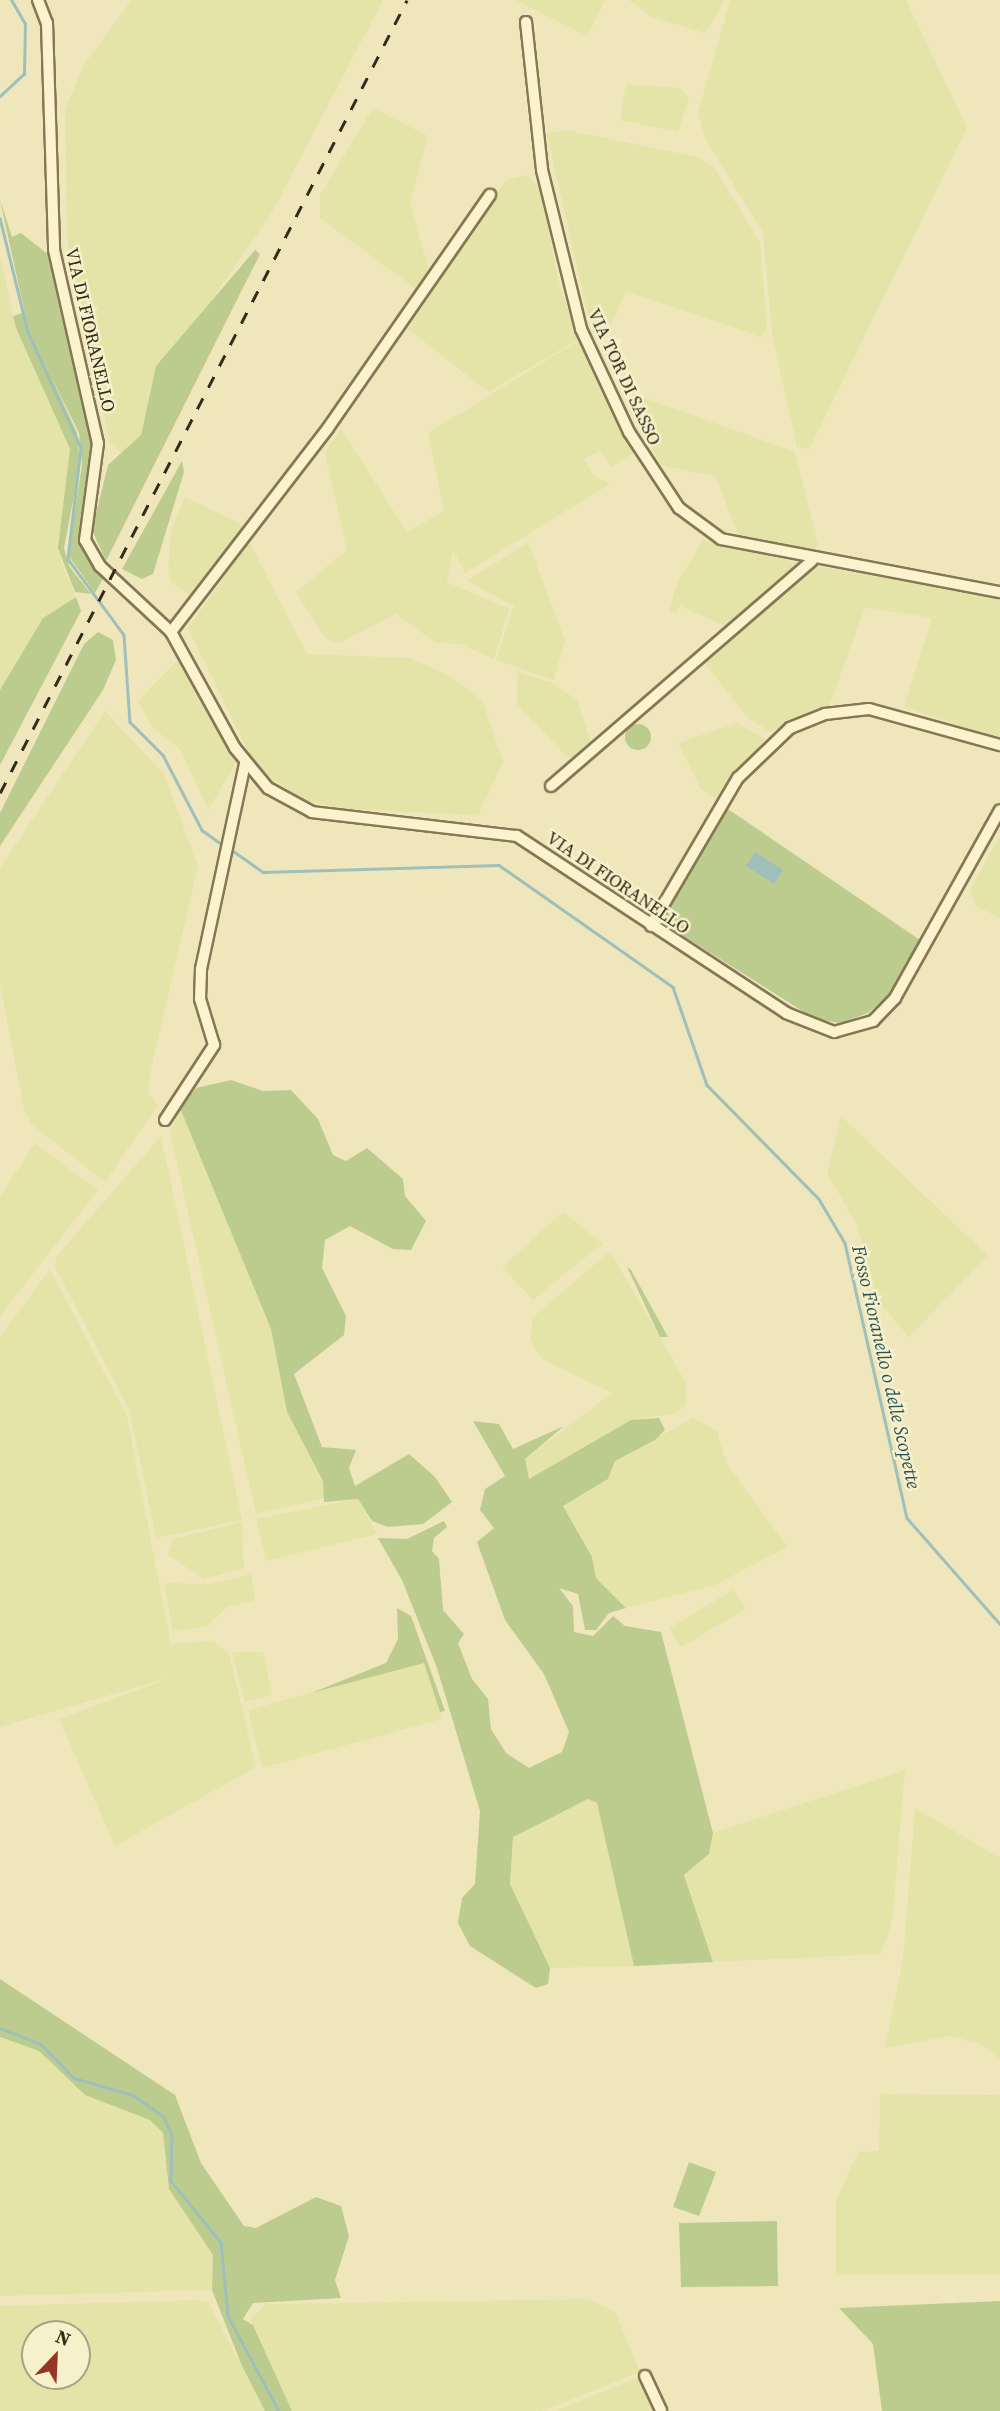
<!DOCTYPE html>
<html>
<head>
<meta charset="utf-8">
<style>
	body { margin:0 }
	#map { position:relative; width:1000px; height:2411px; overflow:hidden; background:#efe7bb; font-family:"Source Serif 4",serif }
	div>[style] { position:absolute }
	.farmland>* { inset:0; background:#e4e4a8 }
	.green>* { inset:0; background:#bccc8f }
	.round { border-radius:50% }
	.water>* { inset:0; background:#9fbfbb }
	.stream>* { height:2.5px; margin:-1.25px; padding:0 1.25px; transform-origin:1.25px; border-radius:1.25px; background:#9fbfbb }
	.roads { filter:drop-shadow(2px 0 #867755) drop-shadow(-2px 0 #867755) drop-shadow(0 2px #867755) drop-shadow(0 -2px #867755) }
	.minor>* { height:10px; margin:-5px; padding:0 5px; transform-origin:5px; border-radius:5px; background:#faf3ce }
	.rail>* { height:2.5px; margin-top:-1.25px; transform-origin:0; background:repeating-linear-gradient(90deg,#342b1a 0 12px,transparent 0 24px) }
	span { translate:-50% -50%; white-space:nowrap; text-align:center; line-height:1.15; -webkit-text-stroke:5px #f6f0cb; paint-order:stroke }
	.street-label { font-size:18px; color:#342b1a }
	.water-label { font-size:19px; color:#295155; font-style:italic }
	.north { position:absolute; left:21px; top:2320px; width:70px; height:70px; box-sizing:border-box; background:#f6f0cb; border:2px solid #a8a184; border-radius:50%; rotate:23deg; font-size:19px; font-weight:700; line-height:28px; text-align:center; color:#342b1a }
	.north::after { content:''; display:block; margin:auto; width:24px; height:32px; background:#963523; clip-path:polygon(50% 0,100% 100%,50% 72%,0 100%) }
</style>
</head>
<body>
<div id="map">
	<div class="farmland">
		<div style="clip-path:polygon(131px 0,383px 0,271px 214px,189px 333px,156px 366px,141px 435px,125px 455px,110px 444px,67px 240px,65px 109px,84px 65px)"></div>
		<div style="clip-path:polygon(515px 0,605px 0,587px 36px)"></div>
		<div style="clip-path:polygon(629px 0,725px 0,705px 33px,652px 17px)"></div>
		<div style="clip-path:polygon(730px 0,906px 0,967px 128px,809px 449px,797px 447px,772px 334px,763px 233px,703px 134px,698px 112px)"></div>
		<div style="clip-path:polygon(626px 84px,680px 88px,689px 98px,678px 132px,620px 120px)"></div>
		<div style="clip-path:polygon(373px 108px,428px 136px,410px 202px,429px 271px,417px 290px,320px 218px,320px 195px)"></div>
		<div style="clip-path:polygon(566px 130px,698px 157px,714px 167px,760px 243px,767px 330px,761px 337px,626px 291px,612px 323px,605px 327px,589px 320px,547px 134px)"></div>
		<div style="clip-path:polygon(527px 175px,540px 189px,559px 283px,579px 339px,488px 392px,408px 329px,506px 180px)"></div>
		<div style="clip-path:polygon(0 256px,16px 328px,70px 449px,61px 561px,76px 597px,43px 618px,0 690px)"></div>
		<div style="clip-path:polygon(583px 338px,636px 451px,612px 467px,600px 451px,584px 459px,593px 475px,610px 484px,465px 573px,453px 550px,447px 582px,509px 609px,494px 659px,460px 644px,436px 643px,396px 614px,339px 643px,326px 639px,296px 592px,347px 550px,325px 453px,341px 429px,407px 532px,444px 511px,428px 433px)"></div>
		<div style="clip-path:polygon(639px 396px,795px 452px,818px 543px,814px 552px,806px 556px,738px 536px,716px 477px,661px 465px,629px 409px)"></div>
		<div style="clip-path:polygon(185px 497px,245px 526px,191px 596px,171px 582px,168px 569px,171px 529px)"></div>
		<div style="clip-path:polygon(703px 540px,799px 563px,800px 566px,730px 628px,680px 606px,676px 614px,669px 611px,677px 584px)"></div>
		<div style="clip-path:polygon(249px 542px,307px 654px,410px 658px,452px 677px,483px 702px,503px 762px,478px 815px,344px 809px,304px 800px,256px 768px,188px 628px)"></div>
		<div style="clip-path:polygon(528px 542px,565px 640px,554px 680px,496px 660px,514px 606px,467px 581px)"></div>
		<div style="clip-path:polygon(815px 566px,1000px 597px,1000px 739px,904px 707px,932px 618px,865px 607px,829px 707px,770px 732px,748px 718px,704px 662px)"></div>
		<div style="clip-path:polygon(180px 658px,237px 761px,208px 810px,181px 750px,154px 729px,138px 701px)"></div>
		<div style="clip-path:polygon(517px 672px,553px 683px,577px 700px,591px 743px,577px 759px,567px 757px,517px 704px)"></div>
		<div style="clip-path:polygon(105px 711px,164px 774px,198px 866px,150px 1074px,148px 1093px,158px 1105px,105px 1182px,32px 1125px,24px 1110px,0 984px,0 868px)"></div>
		<div style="clip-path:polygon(737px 723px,766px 739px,718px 801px,701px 789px,678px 743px)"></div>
		<div style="clip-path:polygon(1000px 836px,1000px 918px,976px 906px,970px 890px)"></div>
		<div style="clip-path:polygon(180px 1108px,271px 1329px,287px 1412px,323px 1481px,324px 1498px,256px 1514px,170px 1133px)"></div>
		<div style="clip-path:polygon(841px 1116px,988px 1256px,909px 1337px,879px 1302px,857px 1225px,827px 1173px)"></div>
		<div style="clip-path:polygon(161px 1136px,242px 1520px,156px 1538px,129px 1409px,55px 1267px,56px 1257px)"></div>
		<div style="clip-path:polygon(35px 1143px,98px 1190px,0 1316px,0 1196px)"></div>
		<div style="clip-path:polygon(563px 1212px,603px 1243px,533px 1300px,502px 1267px)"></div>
		<div style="clip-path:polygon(610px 1251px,686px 1383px,686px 1405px,674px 1414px,631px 1420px,529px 1479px,525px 1459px,612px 1393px,542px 1359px,531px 1340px,532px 1318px)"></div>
		<div style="clip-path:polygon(50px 1269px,127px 1416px,171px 1644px,213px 1641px,229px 1653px,256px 1767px,115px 1846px,59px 1719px,175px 1676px,0 1727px,0 1337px)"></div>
		<div style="clip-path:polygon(693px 1418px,717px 1431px,727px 1464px,787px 1547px,715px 1585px,626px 1608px,596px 1578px,592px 1557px,563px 1506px,608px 1479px,615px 1461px)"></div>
		<div style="clip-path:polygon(358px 1499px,377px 1534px,266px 1561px,256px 1519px)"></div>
		<div style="clip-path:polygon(242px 1522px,244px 1568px,204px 1579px,168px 1555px,173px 1539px)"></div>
		<div style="clip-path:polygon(251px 1574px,255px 1600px,227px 1607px,206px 1627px,173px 1631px,164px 1583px,210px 1584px)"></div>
		<div style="clip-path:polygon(733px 1590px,746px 1609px,681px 1647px,669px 1628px)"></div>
		<div style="clip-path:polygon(232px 1652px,263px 1652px,272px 1695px,245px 1702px)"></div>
		<div style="clip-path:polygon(424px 1662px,442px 1719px,262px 1768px,248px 1710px)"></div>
		<div style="clip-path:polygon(905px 1770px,892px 1923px,881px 1954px,713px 1962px,684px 1875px,710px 1854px,713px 1833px)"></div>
		<div style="clip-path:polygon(588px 1799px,597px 1803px,634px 1966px,550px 1968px,510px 1884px,513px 1836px)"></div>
		<div style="clip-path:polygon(915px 1808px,1000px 1858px,1000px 2059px,981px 2044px,950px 2036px,885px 2048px,903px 1959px)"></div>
		<div style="clip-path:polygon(0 2037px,39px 2051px,85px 2095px,151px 2120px,163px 2133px,169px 2189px,213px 2255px,212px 2290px,0 2296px)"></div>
		<div style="clip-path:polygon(880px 2094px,1000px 2095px,1000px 2275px,836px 2275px,836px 2201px,858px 2152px,879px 2151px)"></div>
		<div style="clip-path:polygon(588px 2299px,615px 2312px,640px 2372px,542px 2411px,292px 2411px,250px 2319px,266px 2304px)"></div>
		<div style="clip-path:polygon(evenodd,195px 2300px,209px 2303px,265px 2411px,0 2411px,0 2306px,195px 2300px,35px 2334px,77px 2334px,77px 2376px,35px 2376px,35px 2334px)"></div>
		<div style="clip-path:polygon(640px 2377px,655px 2411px,555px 2411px)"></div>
	</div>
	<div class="green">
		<div style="clip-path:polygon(0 200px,12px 237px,21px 233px,49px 255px,73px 348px,93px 457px,82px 540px,105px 575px,95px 593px,68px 555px,82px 465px,79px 433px,29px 332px)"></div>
		<div style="clip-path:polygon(255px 250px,260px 254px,106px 561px,92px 530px,108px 465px,141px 435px,156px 366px)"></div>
		<div style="clip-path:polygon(22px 313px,77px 433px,80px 464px,64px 548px,69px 566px,91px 594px,75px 592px,58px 548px,70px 449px,16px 328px,13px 316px)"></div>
		<div style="clip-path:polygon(182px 461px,184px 472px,153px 574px,142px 579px,122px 569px)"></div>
		<div style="clip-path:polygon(76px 597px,81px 611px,0 765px,0 690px,43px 618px)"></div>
		<div style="clip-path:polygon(98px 632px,113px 640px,116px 660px,103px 690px,0 846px,0 813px,84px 644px)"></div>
		<div class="round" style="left:625px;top:724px;width:26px;height:26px"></div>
		<div style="clip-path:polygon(725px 807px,920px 940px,889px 995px,868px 1013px,841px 1023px,815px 1019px,660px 921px)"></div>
		<div style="clip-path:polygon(231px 1080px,263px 1091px,291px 1090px,318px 1119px,333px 1155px,346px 1161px,367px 1148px,403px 1179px,405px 1196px,426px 1221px,411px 1250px,393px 1249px,350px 1226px,325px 1240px,322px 1268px,346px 1316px,344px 1335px,294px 1374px,322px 1447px,356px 1450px,349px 1468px,355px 1486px,409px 1454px,435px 1477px,452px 1502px,423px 1524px,388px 1527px,372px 1521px,358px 1499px,324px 1502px,323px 1481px,287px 1412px,271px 1329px,180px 1108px,196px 1088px)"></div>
		<div style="clip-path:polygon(627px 1267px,631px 1270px,668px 1337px,660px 1337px)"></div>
		<div style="clip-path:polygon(659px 1418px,665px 1430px,655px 1440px,615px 1461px,608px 1479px,563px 1506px,592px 1557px,596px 1578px,626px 1608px,609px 1613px,596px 1630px,585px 1630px,578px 1594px,559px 1588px,573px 1606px,574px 1632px,593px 1636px,613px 1616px,625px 1626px,661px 1632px,713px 1833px,709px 1854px,684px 1875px,713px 1962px,634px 1966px,597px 1803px,588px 1799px,513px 1837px,510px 1884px,550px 1968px,548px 1984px,536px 1988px,470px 1946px,458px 1923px,462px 1898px,475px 1884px,480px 1811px,437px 1668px,402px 1580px,378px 1538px,407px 1539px,444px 1521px,447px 1527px,434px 1538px,432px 1551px,439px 1559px,443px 1610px,464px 1634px,458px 1643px,472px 1679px,488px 1699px,491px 1729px,506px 1753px,529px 1768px,562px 1752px,569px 1732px,544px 1674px,505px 1620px,477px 1542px,494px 1528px,480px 1510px,485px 1489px,505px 1476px,473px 1421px,499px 1424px,513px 1449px,564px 1426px,525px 1459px,529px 1479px,631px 1420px)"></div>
		<div style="clip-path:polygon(397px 1608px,411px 1616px,445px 1711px,440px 1712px,424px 1663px,311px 1693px,386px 1663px,398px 1639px)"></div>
		<div style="clip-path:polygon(0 1979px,175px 2095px,201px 2163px,244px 2226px,256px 2228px,316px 2197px,341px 2206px,349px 2236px,335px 2280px,341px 2298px,253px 2303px,243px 2319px,253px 2325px,292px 2411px,265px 2411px,242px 2366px,212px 2290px,213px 2255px,169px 2189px,163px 2133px,150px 2120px,85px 2095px,39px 2051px,0 2037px)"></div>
		<div style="clip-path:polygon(689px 2162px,716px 2172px,699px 2216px,673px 2207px)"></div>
		<div style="clip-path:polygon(777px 2221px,778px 2286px,681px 2287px,679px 2223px)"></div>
		<div style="clip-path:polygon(1000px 2301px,1000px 2411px,882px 2411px,873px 2344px,839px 2308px)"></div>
	</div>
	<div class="water">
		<div style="clip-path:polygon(755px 852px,783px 870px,774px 884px,746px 866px)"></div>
	</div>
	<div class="stream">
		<div style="left:0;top:96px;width:33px;rotate:-43deg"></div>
		<div style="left:24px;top:74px;width:50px;rotate:-88.9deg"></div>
		<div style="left:25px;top:24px;width:28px;rotate:-120deg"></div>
		<div style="left:0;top:218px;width:117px;rotate:76.2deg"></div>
		<div style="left:28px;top:332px;width:128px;rotate:65.4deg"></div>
		<div style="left:81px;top:448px;width:112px;rotate:96.7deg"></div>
		<div style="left:68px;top:559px;width:94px;rotate:53.6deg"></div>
		<div style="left:124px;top:635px;width:87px;rotate:86.1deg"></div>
		<div style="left:130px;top:722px;width:47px;rotate:45deg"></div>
		<div style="left:163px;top:755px;width:85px;rotate:62.5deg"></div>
		<div style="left:202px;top:830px;width:26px;rotate:36deg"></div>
		<div style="left:229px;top:848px;width:42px;rotate:35.2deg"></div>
		<div style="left:263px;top:872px;width:236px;rotate:-1.7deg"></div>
		<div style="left:499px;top:865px;width:213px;rotate:35deg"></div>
		<div style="left:673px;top:987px;width:104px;rotate:70.9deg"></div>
		<div style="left:707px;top:1085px;width:160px;rotate:45.5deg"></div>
		<div style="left:819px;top:1199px;width:51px;rotate:59.4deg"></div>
		<div style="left:845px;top:1243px;width:282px;rotate:77.3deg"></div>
		<div style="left:907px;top:1518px;width:141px;rotate:48.7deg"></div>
		<div style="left:0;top:2028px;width:44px;rotate:21.3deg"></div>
		<div style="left:41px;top:2044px;width:47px;rotate:45.9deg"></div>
		<div style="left:74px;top:2078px;width:61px;rotate:16.1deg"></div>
		<div style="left:133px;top:2095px;width:38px;rotate:35deg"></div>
		<div style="left:164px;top:2117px;width:20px;rotate:66deg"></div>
		<div style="left:172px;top:2135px;width:46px;rotate:91.2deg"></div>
		<div style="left:171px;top:2181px;width:79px;rotate:50.7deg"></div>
		<div style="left:221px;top:2242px;width:74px;rotate:84.6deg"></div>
		<div style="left:228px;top:2316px;width:108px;rotate:61.8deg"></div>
	</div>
	<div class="roads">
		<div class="minor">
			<div style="left:38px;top:0;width:25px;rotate:69deg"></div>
			<div style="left:47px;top:23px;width:227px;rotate:88.2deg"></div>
			<div style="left:54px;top:250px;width:198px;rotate:77.2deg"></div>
			<div style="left:98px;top:443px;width:98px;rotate:97.6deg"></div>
			<div style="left:85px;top:540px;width:30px;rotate:60deg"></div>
			<div style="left:100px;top:566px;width:97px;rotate:42.9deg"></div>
			<div style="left:171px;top:632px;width:132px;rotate:61.1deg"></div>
			<div style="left:235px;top:748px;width:52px;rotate:50.5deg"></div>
			<div style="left:268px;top:788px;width:50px;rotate:28.6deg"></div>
			<div style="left:312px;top:812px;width:206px;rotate:6.7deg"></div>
			<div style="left:517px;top:836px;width:322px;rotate:33.3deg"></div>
			<div style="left:786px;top:1013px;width:52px;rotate:21.6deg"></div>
			<div style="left:834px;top:1032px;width:41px;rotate:-15.8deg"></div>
			<div style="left:873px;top:1021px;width:32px;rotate:-46deg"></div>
			<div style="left:895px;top:998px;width:215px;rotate:-60.8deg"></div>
			<div style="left:526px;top:22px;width:149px;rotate:83.8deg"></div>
			<div style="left:542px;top:170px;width:164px;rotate:76.2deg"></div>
			<div style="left:581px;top:329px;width:114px;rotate:65deg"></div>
			<div style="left:629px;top:432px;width:91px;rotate:56.7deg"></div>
			<div style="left:679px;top:508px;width:52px;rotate:36.4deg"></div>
			<div style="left:721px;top:539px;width:284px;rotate:10.8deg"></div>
			<div style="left:171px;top:632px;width:257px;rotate:-52.4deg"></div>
			<div style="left:328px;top:428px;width:284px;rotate:-55.2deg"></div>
			<div style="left:551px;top:786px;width:345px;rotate:-40.8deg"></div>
			<div style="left:651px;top:926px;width:172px;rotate:-59.6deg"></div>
			<div style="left:738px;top:778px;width:72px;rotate:-43.9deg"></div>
			<div style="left:790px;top:728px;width:38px;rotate:-22deg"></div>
			<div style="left:825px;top:714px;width:44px;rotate:-6.5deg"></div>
			<div style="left:869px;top:709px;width:136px;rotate:15.4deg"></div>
			<div style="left:165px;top:1120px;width:90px;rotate:-56.8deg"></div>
			<div style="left:214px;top:1045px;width:48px;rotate:-106.9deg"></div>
			<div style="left:200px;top:999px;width:30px;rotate:-88deg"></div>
			<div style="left:201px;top:969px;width:210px;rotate:-77.9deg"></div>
			<div style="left:645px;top:2376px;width:38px;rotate:65deg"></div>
		</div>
	</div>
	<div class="rail">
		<div style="left:0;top:793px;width:891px;rotate:-62.83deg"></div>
	</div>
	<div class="street-label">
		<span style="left:90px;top:330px;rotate:77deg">VIA DI FIORANELLO</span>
		<span style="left:624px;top:377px;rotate:65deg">VIA TOR DI SASSO</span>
		<span style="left:618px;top:883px;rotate:34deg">VIA DI FIORANELLO</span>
	</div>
	<div class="water-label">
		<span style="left:886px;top:1367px;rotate:77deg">Fosso Fioranello o delle Scopette</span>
	</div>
	<div class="north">N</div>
</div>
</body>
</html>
